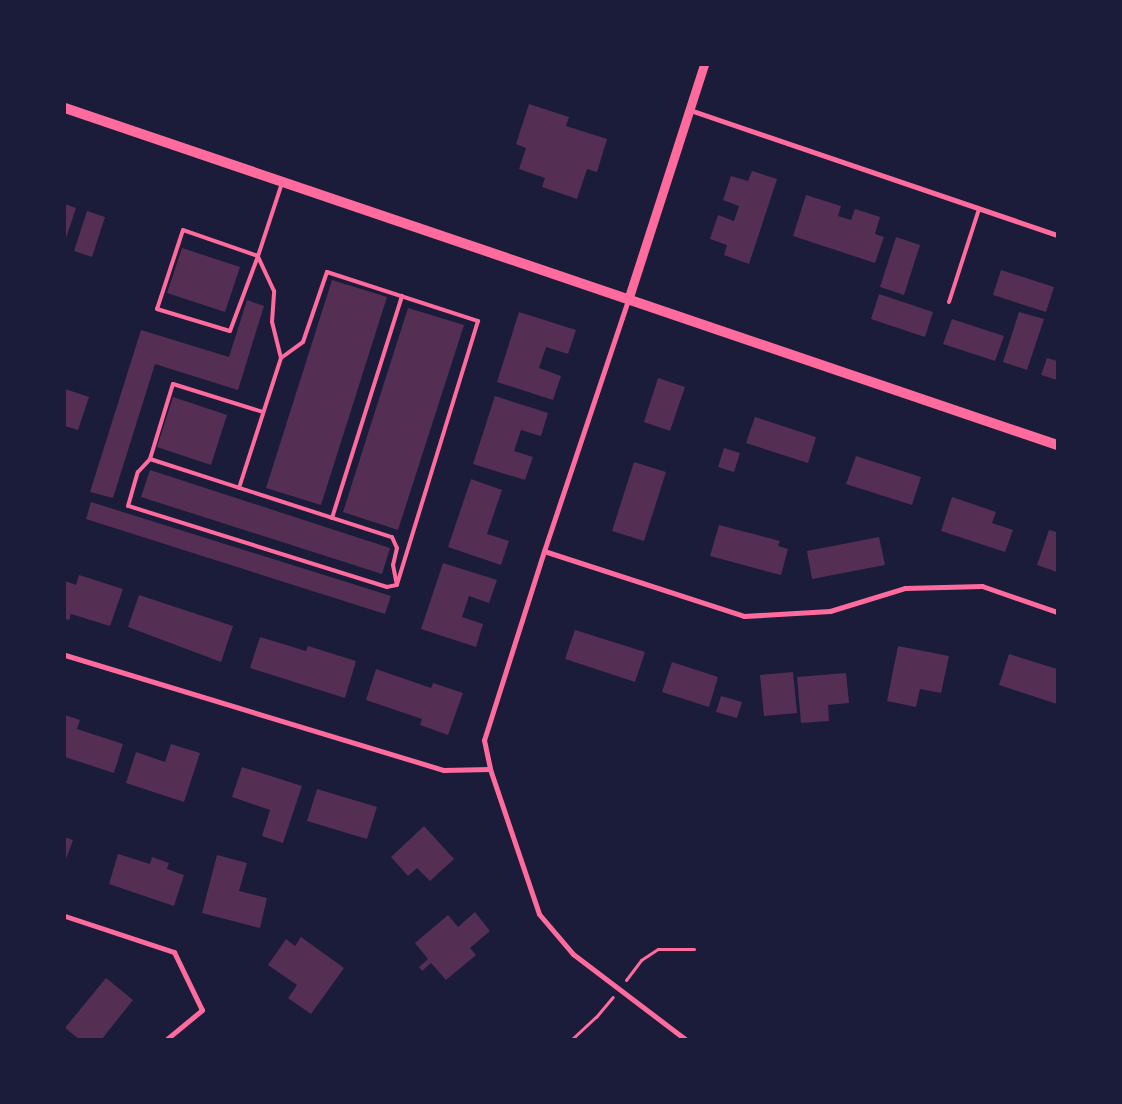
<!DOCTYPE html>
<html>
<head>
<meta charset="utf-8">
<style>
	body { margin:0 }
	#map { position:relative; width:1122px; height:1104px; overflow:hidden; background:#1b1b3a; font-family:"DM Sans",sans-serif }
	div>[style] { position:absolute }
	.building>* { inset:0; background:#542f53 }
	.path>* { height:3px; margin:-1.5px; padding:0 1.5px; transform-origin:1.5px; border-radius:1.5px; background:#ff6b9d }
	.service>* { height:4px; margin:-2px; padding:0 2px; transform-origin:2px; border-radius:2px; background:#ff6b9d }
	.minor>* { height:5px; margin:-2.5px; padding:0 2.5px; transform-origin:2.5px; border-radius:2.5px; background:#ff6b9d }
	.tertiary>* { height:9px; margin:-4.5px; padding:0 4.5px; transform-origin:4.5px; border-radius:4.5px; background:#ff6b9d }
	.secondary>* { height:10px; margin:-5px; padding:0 5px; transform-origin:5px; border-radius:5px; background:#ff6b9d }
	span { translate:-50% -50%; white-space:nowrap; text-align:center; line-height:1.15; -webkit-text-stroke:4.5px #1b1b3a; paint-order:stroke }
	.frame { position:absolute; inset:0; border:66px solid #1b1b3a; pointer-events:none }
</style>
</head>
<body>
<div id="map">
	<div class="building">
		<div style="clip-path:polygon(529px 104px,569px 117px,566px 126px,607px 139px,597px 172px,587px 169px,577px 199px,542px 187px,545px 178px,519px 169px,526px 148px,516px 144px)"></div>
		<div style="clip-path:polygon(752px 171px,777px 179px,749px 264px,724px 255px,727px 245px,710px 239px,718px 215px,734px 221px,739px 206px,723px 200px,731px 176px,748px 181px)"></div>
		<div style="clip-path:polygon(806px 195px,841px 206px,838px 216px,851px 220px,855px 209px,880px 217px,875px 234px,884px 237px,875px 263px,793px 236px)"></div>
		<div style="clip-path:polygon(65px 204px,76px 208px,65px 241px)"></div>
		<div style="clip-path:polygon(87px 211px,105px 217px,92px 257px,74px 251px)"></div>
		<div style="clip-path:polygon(896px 237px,920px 245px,904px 295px,880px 287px)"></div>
		<div style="clip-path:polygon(182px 248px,240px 267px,225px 312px,167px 293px)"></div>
		<div style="clip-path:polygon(1001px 270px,1054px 287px,1046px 312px,993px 295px)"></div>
		<div style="clip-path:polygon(332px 280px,387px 297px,321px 505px,266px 488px)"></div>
		<div style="clip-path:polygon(879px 294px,933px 312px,925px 337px,871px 319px)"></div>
		<div style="clip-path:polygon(247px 300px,264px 306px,238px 390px,155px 364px,113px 498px,90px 492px,141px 330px,229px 357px)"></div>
		<div style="clip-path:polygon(408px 308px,464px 325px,398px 530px,343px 512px)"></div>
		<div style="clip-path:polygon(519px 312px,576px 330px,568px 354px,546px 347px,539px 368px,561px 376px,553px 400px,497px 382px)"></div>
		<div style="clip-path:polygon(1019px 312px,1044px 319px,1027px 370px,1003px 362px)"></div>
		<div style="clip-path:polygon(952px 319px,1004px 336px,995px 361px,943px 344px)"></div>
		<div style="clip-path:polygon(1047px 358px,1057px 361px,1057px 380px,1041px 375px)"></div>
		<div style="clip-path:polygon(658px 378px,685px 387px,670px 431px,644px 422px)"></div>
		<div style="clip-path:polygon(65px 389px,89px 397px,78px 430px,65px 426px)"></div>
		<div style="clip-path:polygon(495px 396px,548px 413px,541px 436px,521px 430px,514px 451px,533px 457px,525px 480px,473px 464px)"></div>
		<div style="clip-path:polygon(173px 397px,227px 415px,211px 465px,157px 447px)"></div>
		<div style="clip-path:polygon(755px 417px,816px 437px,808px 463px,746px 443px)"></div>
		<div style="clip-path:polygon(724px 448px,740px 453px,734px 472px,718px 467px)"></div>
		<div style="clip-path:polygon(856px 456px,921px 477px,912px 505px,846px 484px)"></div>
		<div style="clip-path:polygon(634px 462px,666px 472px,644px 541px,612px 531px)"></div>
		<div style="clip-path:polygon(150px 470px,390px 548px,382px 574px,141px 497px)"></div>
		<div style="clip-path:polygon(471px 479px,502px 490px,487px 534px,509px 541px,501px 565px,448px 547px)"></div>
		<div style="clip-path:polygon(952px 497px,996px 512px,992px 523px,1013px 530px,1005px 552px,941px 531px)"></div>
		<div style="clip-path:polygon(91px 502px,391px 596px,385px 614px,86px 519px)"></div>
		<div style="clip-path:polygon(719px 525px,780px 541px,778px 546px,788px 549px,781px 575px,710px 556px)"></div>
		<div style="clip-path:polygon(1049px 530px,1057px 532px,1057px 572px,1037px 565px)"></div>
		<div style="clip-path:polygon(879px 537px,885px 565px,812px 579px,807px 551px)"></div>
		<div style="clip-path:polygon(443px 563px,497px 580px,489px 603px,469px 596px,462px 617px,483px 624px,476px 647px,421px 629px)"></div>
		<div style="clip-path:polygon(79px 575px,123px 589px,110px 626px,71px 614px,69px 620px,65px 619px,65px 581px,76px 585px)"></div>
		<div style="clip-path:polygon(139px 595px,233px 626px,221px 662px,128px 627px)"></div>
		<div style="clip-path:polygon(575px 630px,645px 652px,635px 682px,565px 659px)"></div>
		<div style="clip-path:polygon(260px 637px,306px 651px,308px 646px,356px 661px,345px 698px,250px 668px)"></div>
		<div style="clip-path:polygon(898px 646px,949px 656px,941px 693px,920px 689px,916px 707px,887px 701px)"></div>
		<div style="clip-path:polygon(1009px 654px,1057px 669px,1057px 704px,999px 685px)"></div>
		<div style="clip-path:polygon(672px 662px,718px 677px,709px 707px,662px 692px)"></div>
		<div style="clip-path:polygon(376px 669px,431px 688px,433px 683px,463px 693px,448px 735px,420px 725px,422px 719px,366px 700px)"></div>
		<div style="clip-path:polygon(793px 672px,797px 713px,764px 716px,760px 675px)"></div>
		<div style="clip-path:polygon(846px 673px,849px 703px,828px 705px,829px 721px,801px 723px,797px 677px)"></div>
		<div style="clip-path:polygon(721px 696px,742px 702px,737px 718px,716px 712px)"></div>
		<div style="clip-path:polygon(65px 715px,80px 720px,77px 729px,123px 744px,114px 773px,65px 757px)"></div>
		<div style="clip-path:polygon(171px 744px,200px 753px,184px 802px,126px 783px,136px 752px,165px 762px)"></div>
		<div style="clip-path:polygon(242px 767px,302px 786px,283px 843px,262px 836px,270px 810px,232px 797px)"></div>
		<div style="clip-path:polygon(317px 789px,377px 807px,367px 839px,307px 821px)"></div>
		<div style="clip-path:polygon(424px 826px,454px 859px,430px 881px,417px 868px,408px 876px,391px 857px)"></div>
		<div style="clip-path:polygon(65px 837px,73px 840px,65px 862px)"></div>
		<div style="clip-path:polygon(118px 854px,150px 864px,152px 857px,169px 863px,167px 869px,184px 875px,174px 906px,109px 884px)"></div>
		<div style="clip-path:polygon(217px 855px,247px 863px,239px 891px,267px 898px,260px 928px,202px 913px)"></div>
		<div style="clip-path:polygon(475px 912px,490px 931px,470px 948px,476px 955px,446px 980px,431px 963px,422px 971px,419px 967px,428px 959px,415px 943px,448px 915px,458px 927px)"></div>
		<div style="clip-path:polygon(301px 937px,344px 968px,311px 1014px,288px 998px,297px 985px,268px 965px,286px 939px,295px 946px)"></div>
		<div style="clip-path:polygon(106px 978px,133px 1000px,102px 1039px,79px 1039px,65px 1028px)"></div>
	</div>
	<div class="path">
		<div style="left:626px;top:980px;width:25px;rotate:-53deg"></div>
		<div style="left:641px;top:960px;width:20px;rotate:-33deg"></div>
		<div style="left:658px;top:949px;width:36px"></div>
		<div style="left:572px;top:1039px;width:33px;rotate:-43deg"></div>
		<div style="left:596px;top:1017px;width:26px;rotate:-50deg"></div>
	</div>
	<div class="service">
		<div style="left:949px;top:302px;width:98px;rotate:-72.1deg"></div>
		<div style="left:281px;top:358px;width:27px;rotate:-36deg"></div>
		<div style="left:303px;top:342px;width:74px;rotate:-71.1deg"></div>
		<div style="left:327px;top:272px;width:159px;rotate:18deg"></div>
		<div style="left:478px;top:321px;width:276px;rotate:107.1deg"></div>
		<div style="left:397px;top:585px;width:10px;rotate:169deg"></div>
		<div style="left:387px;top:587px;width:271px;rotate:-162.6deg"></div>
		<div style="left:128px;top:506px;width:35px;rotate:-74deg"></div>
		<div style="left:138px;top:472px;width:18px;rotate:-47deg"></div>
		<div style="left:150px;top:459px;width:254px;rotate:17.9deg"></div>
		<div style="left:392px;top:537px;width:12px;rotate:66deg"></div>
		<div style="left:397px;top:548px;width:17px;rotate:103deg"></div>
		<div style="left:393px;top:565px;width:20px;rotate:79deg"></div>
		<div style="left:150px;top:459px;width:78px;rotate:-73deg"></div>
		<div style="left:173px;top:384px;width:94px;rotate:17.3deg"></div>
		<div style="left:239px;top:488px;width:137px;rotate:-72.1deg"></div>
		<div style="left:281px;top:358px;width:37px;rotate:-104deg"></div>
		<div style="left:272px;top:322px;width:31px;rotate:-86deg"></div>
		<div style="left:274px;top:291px;width:38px;rotate:-115deg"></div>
		<div style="left:258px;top:256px;width:79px;rotate:-160.9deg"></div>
		<div style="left:183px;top:230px;width:83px;rotate:108.2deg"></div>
		<div style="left:157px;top:309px;width:76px;rotate:16.8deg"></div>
		<div style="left:230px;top:331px;width:80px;rotate:-69.5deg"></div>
		<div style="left:258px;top:256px;width:77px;rotate:-71.8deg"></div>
		<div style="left:332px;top:518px;width:233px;rotate:-72.5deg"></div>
	</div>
	<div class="minor">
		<div style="left:690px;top:110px;width:388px;rotate:18.8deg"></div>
		<div style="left:628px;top:300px;width:265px;rotate:108.5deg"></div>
		<div style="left:544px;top:551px;width:198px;rotate:107.6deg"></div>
		<div style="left:484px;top:740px;width:30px;rotate:78deg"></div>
		<div style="left:490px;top:769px;width:153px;rotate:71.3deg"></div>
		<div style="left:539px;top:914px;width:52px;rotate:49.6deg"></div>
		<div style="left:573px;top:954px;width:141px;rotate:37.2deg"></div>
		<div style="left:544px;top:551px;width:210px;rotate:18deg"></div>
		<div style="left:744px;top:616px;width:86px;rotate:-3.3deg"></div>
		<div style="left:830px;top:611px;width:78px;rotate:-17deg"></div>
		<div style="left:905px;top:588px;width:77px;rotate:-1.5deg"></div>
		<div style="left:982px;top:586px;width:79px;rotate:19.1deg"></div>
		<div style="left:65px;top:655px;width:395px;rotate:16.9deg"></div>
		<div style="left:443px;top:770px;width:47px;rotate:-1.2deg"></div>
		<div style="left:65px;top:916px;width:115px;rotate:18.3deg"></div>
		<div style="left:174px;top:952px;width:64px;rotate:64.2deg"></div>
		<div style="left:202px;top:1010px;width:45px;rotate:140.4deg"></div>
	</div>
	<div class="tertiary">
		<div style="left:628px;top:300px;width:247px;rotate:-72.1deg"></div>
	</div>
	<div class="secondary">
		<div style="left:65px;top:108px;width:1048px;rotate:18.76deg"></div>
	</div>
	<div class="frame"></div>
</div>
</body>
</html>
